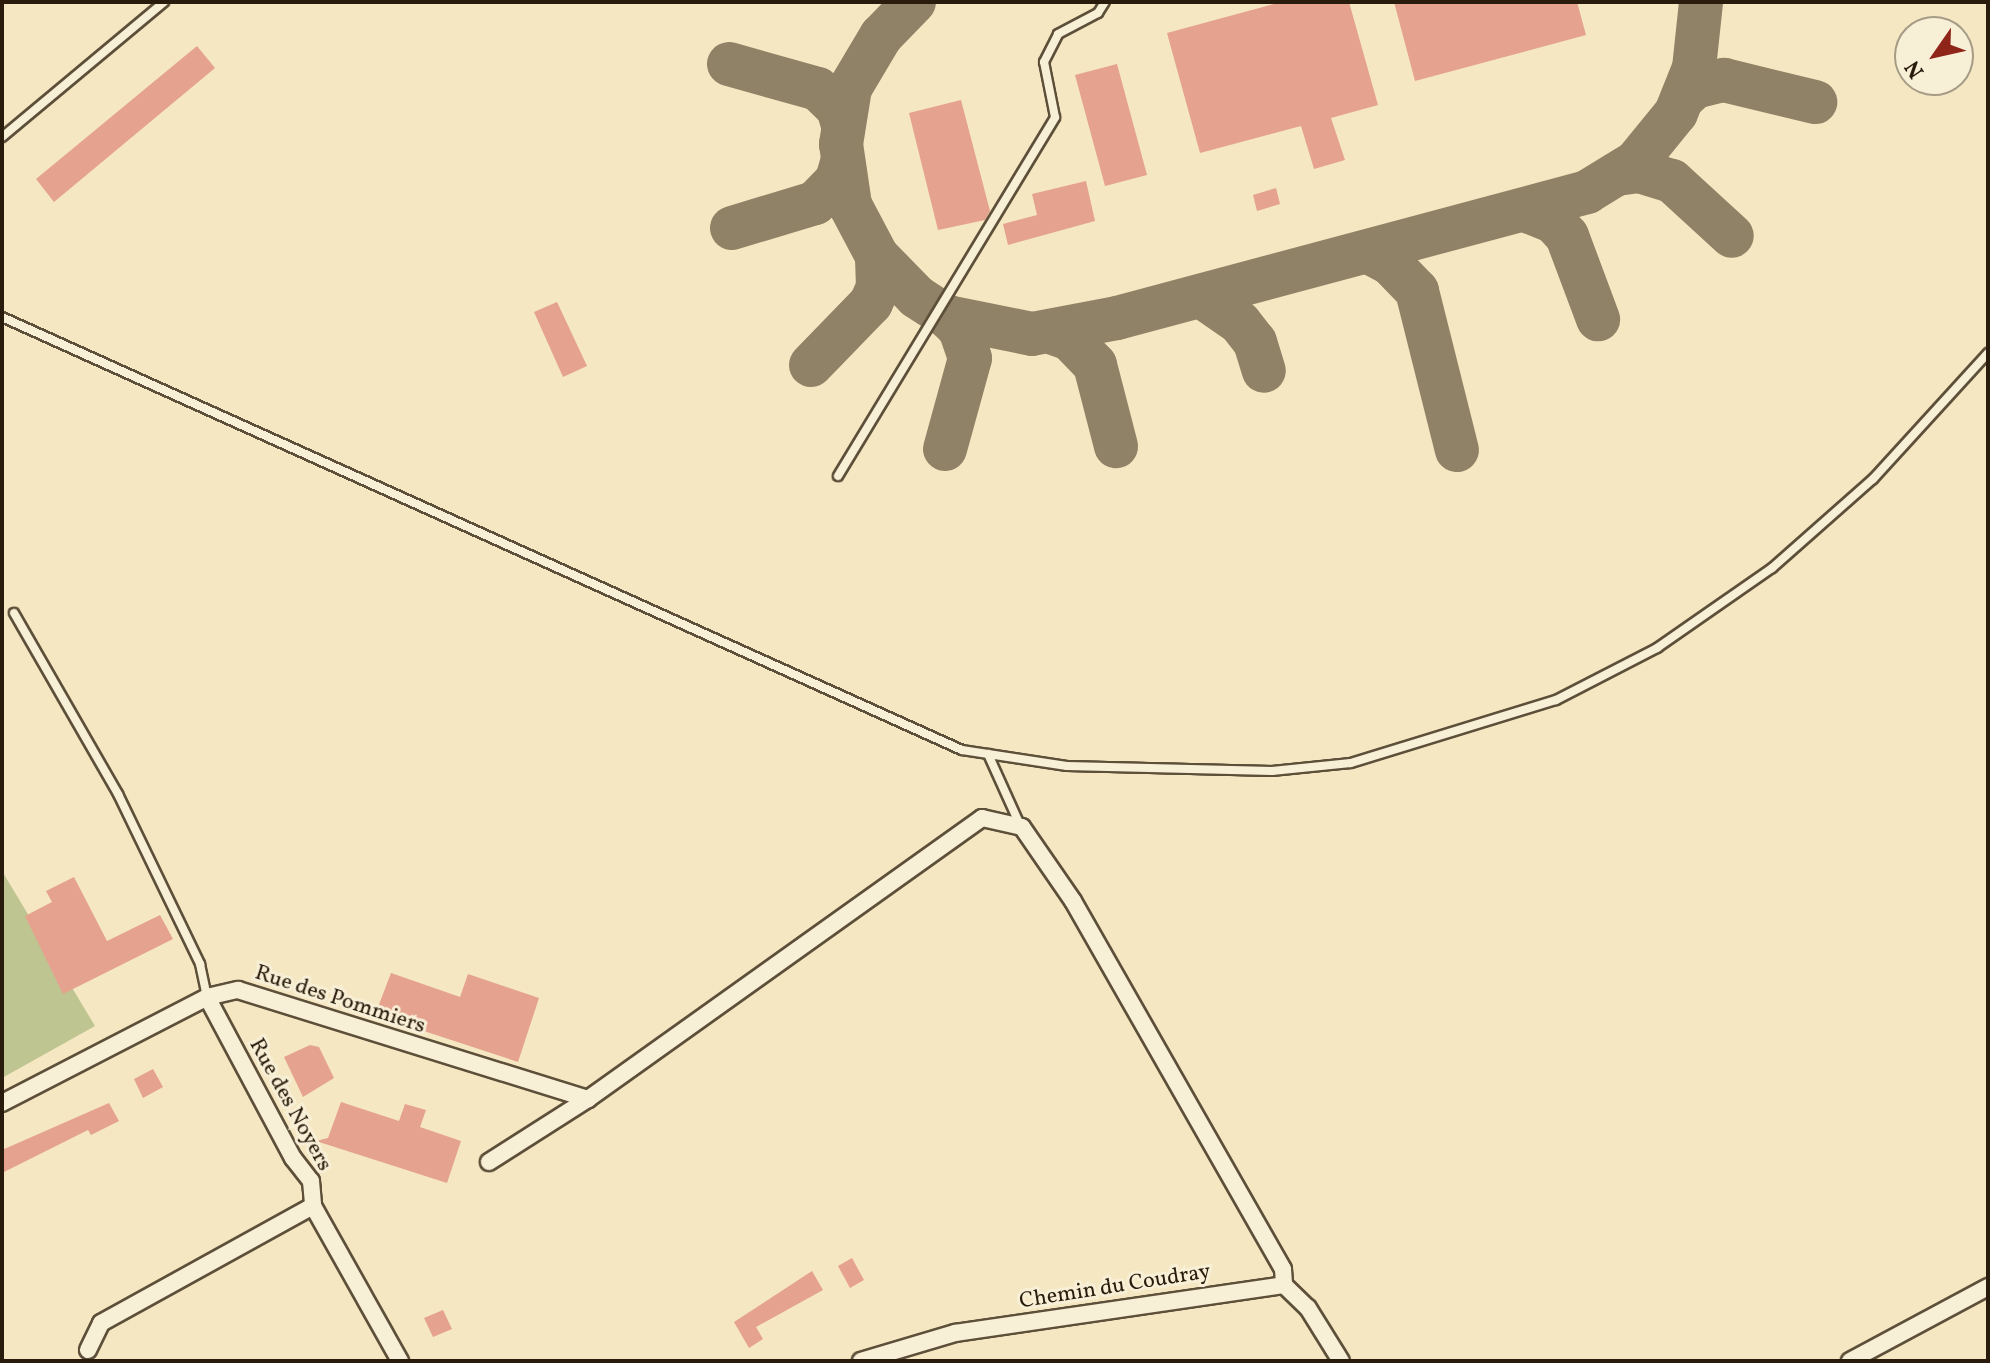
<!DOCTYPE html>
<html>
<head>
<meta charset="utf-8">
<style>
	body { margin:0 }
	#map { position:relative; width:1990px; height:1363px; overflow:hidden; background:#f5e7c1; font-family:Vollkorn,serif }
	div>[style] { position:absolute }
	.green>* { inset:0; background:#bec591 }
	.taxiway>* { height:44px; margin:-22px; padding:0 22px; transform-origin:22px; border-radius:22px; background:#908266 }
	.building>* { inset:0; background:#e5a28e }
	.roads { filter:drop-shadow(2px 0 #5d4f39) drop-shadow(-2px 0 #5d4f39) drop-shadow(0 2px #5d4f39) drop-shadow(0 -2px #5d4f39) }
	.service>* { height:8px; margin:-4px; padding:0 4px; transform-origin:4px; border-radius:4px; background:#f8efd7 }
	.minor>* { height:16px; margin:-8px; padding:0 8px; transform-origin:8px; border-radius:8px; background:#f8efd7 }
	span { translate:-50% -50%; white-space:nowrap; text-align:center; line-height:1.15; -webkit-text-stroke:6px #f8efd7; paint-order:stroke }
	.street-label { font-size:22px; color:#2a1c0c }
	.frame { position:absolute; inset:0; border:4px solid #2a1c0c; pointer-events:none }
	.north { position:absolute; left:1894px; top:16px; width:80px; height:80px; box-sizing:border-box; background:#f8efd7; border:2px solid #a69b86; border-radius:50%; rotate:236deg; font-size:22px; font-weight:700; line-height:32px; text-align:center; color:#2a1c0c }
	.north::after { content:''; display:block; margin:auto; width:28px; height:36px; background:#8f2418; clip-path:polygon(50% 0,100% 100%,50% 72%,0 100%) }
</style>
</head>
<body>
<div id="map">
	<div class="green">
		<div style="clip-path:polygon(2px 871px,95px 1026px,2px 1078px)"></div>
	</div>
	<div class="taxiway">
		<div style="left:914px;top:2px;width:47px;rotate:134.1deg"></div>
		<div style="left:881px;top:36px;width:61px;rotate:120.8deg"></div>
		<div style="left:850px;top:88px;width:57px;rotate:99.1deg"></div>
		<div style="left:841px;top:144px;width:62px;rotate:81.6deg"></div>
		<div style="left:850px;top:205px;width:58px;rotate:62.1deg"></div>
		<div style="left:877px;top:256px;width:57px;rotate:45.7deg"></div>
		<div style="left:917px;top:297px;width:37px;rotate:33deg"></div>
		<div style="left:948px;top:317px;width:86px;rotate:11.4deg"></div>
		<div style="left:1032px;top:334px;width:86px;rotate:-10.7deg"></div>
		<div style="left:1117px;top:318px;width:487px;rotate:-15deg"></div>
		<div style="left:1587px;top:192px;width:57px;rotate:-31.5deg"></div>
		<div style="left:1636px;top:162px;width:63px;rotate:-50.8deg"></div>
		<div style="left:1676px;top:113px;width:48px;rotate:-68.2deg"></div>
		<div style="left:1694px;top:68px;width:66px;rotate:-83.9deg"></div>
		<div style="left:729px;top:64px;width:92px;rotate:15.7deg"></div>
		<div style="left:818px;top:89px;width:28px;rotate:44deg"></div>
		<div style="left:838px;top:108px;width:18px;rotate:74deg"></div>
		<div style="left:1683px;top:98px;width:16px;rotate:-43deg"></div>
		<div style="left:1695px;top:87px;width:30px;rotate:-14deg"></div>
		<div style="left:1724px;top:80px;width:94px;rotate:13.6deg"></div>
		<div style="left:1617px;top:174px;width:22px;rotate:-8deg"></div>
		<div style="left:1639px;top:171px;width:34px;rotate:17deg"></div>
		<div style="left:1672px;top:181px;width:81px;rotate:42.5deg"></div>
		<div style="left:1525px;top:210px;width:31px;rotate:22deg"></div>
		<div style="left:1554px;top:222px;width:19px;rotate:47deg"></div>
		<div style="left:1567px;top:236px;width:89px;rotate:69.5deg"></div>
		<div style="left:732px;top:228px;width:87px;rotate:-16.8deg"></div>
		<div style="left:815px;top:203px;width:32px;rotate:-46deg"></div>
		<div style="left:837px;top:180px;width:18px;rotate:-74deg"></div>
		<div style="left:1369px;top:252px;width:24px;rotate:28deg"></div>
		<div style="left:1390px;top:263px;width:39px;rotate:46deg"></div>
		<div style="left:1417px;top:291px;width:164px;rotate:75.9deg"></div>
		<div style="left:1201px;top:296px;width:47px;rotate:34.7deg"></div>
		<div style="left:1240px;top:323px;width:24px;rotate:52deg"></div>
		<div style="left:1255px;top:342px;width:30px;rotate:73deg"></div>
		<div style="left:1053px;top:333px;width:18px;rotate:19deg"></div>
		<div style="left:1070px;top:339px;width:36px;rotate:46deg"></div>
		<div style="left:1095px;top:365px;width:84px;rotate:75.5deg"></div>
		<div style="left:811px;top:365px;width:86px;rotate:-45.9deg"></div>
		<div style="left:871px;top:303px;width:17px;rotate:-66deg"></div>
		<div style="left:878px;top:287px;width:31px;rotate:-92deg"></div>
		<div style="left:945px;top:449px;width:94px;rotate:-74.6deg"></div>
		<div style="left:970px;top:358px;width:31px;rotate:-109deg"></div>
		<div style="left:960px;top:329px;width:17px;rotate:-135deg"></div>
	</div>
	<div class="building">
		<div style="clip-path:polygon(1281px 2px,1349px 2px,1378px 105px,1331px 118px,1345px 160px,1314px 169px,1301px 126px,1200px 153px,1167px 33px)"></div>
		<div style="clip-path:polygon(1394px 2px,1577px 2px,1586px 35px,1415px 81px)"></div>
		<div style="clip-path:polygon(197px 46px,215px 68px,54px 202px,36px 179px)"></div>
		<div style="clip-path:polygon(1117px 64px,1147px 175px,1105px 186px,1075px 75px)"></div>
		<div style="clip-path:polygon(961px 100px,990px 211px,985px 220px,938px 230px,909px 113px)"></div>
		<div style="clip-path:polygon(1086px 181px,1095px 221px,1008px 245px,1003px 224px,1037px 215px,1032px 194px)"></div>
		<div style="clip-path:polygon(1276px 188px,1280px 204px,1257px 211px,1253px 195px)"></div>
		<div style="clip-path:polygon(557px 302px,587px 366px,563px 377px,534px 312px)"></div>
		<div style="clip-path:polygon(74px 877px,107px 941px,160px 915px,173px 939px,63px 994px,25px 916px,52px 902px,46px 891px)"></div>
		<div style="clip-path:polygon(391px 973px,460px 997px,468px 974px,539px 998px,518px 1062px,375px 1015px)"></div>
		<div style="clip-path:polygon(310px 1045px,319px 1047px,334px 1078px,303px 1097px,284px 1057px)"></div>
		<div style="clip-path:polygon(153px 1069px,163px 1087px,143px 1098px,134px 1079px)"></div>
		<div style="clip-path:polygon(341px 1102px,399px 1121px,405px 1104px,426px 1110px,420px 1127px,461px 1141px,447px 1183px,316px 1141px,328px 1138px)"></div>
		<div style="clip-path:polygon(109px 1103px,119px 1121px,91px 1135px,88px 1130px,2px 1173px,2px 1150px)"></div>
		<div style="clip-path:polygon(852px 1258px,864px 1280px,850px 1288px,838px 1266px)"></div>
		<div style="clip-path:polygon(812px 1271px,823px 1290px,756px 1327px,763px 1339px,749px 1348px,734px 1322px)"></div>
		<div style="clip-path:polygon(443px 1310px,452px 1329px,433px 1337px,424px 1318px)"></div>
	</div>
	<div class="roads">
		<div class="service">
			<div style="left:2px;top:137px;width:211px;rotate:-39.8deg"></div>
			<div style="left:2px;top:317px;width:1053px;rotate:24.28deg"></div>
			<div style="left:962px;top:750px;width:106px;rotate:8.7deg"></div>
			<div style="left:1067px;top:766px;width:205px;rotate:1.4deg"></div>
			<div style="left:1272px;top:771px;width:79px;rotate:-5.8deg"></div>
			<div style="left:1351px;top:763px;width:214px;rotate:-17.1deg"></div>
			<div style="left:1556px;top:700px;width:114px;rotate:-27.2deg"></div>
			<div style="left:1657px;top:648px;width:140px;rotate:-34.8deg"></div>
			<div style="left:1772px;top:568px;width:135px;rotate:-41.4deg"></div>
			<div style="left:1873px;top:479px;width:171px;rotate:-47.6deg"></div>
			<div style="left:838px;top:476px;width:419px;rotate:-58.8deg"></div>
			<div style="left:1055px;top:117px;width:56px;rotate:-101.3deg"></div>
			<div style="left:1044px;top:62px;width:31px;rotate:-63deg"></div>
			<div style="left:1058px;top:34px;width:45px;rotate:-27.7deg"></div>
			<div style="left:1098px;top:13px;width:13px;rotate:-58deg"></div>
			<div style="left:14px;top:613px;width:209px;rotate:60.1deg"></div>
			<div style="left:118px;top:794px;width:189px;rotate:64.2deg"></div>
			<div style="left:200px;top:964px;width:33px;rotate:78deg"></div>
			<div style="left:988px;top:754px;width:80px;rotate:65.7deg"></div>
		</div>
		<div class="minor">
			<div style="left:207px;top:997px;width:183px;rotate:61.9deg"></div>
			<div style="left:293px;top:1158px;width:29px;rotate:52deg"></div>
			<div style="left:311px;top:1181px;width:25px;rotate:85deg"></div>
			<div style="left:313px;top:1206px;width:178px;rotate:60.7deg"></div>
			<div style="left:2px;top:1103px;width:231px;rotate:-27.3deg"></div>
			<div style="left:207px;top:997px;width:32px;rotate:-13deg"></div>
			<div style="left:238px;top:990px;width:367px;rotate:17.3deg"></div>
			<div style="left:489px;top:1162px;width:117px;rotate:-32.5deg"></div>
			<div style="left:588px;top:1099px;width:484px;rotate:-35.5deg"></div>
			<div style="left:982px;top:818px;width:41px;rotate:12.7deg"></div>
			<div style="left:1022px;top:827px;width:90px;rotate:55.4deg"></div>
			<div style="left:1073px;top:901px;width:424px;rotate:60.3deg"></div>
			<div style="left:1283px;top:1269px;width:16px;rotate:86deg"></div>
			<div style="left:88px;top:1350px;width:30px;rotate:-64deg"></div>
			<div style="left:101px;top:1323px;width:242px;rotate:-28.9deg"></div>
			<div style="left:861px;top:1361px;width:98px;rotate:-16.6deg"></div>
			<div style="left:955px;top:1333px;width:332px;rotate:-8.3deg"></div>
			<div style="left:1284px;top:1285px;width:33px;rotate:44deg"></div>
			<div style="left:1308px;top:1308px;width:62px;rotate:58.1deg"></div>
			<div style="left:1850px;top:1361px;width:157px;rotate:-28.2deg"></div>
		</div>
	</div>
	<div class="street-label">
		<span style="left:340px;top:1000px;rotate:18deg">Rue des Pommiers</span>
		<span style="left:290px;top:1105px;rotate:61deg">Rue des Noyers</span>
		<span style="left:1115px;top:1287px;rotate:-9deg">Chemin du Coudray</span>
	</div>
	<div class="frame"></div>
	<div class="north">N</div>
</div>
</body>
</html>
